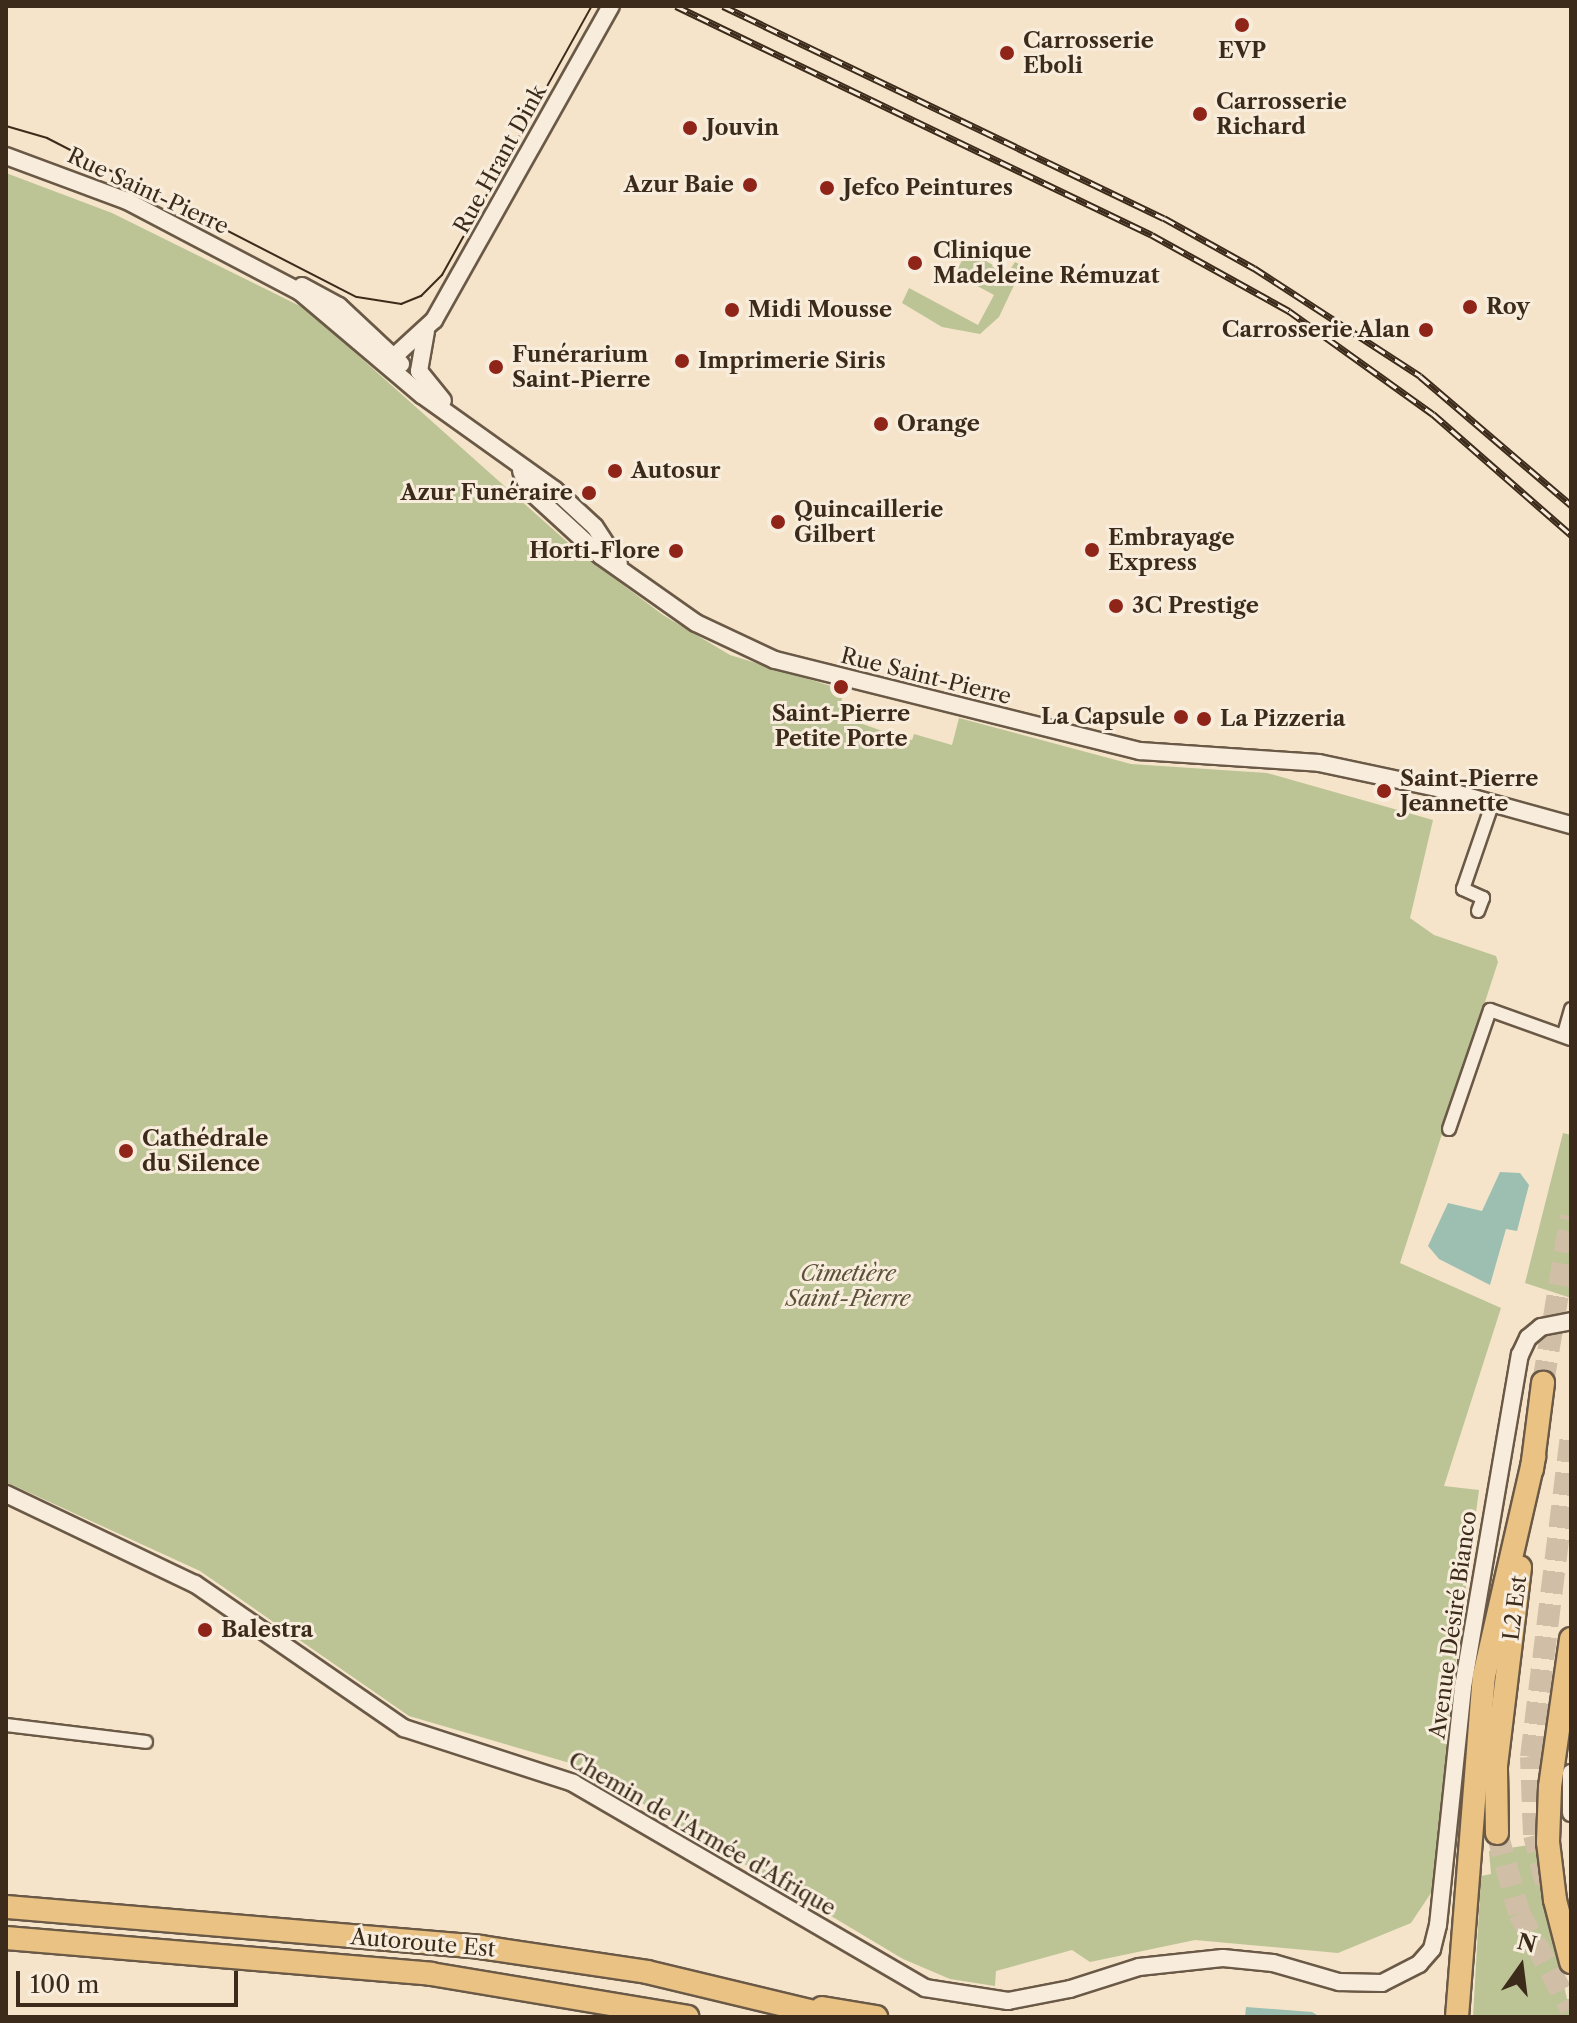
<!DOCTYPE html>
<html>
<head>
<meta charset="utf-8">
<style>
	body { margin:0 }
	#map { position:relative; width:1577px; height:2023px; overflow:hidden; background:#f5e4c9; font-family:"Libre Caslon Text",serif }
	div>[style] { position:absolute }
	.green>* { inset:0; background:#bcc496 }
	.water>* { inset:0; background:#9dbfb2 }
	.highway-tunnel>* { height:22px; margin-top:-11px; transform-origin:0; background:repeating-linear-gradient(90deg,#d0bfa6 0 22px,transparent 0 33px) }
	.roads { filter:drop-shadow(2px 0 #6a5946) drop-shadow(-2px 0 #6a5946) drop-shadow(0 2px #6a5946) drop-shadow(0 -2px #6a5946) }
	.street>* { height:12px; margin:-6px; padding:0 6px; transform-origin:6px; border-radius:6px; background:#f8eddc }
	.secondary>* { height:16px; margin:-8px; padding:0 8px; transform-origin:8px; border-radius:8px; background:#f8eddc }
	.highway>* { height:22px; margin:-11px; padding:0 11px; transform-origin:11px; border-radius:11px; background:#eac284 }
	.tram>* { height:2px; margin:-1px; padding:0 1px; transform-origin:1px; border-radius:1px; background:#3c2b1a }
	.rail>* { height:7px; margin-top:-3.5px; transform-origin:0; background:repeating-linear-gradient(90deg,#f8eddc 0 12px,#3c2b1a 0 24px); box-sizing:border-box; border-block:2px solid #3c2b1a }
	.dots>* { width:22px; height:22px; translate:-50% -50%; box-sizing:border-box; border:4px solid #f8eddc; border-radius:50% }
	span { translate:-50% -50%; white-space:nowrap; text-align:center; line-height:1.15; -webkit-text-stroke:6px #f8eddc; paint-order:stroke }
	.poi-label { font-size:22px; color:#3c2b1a; font-weight:700 }
	.left { translate:0 -50%; text-align:left }
	.right { translate:-100% -50%; text-align:right }
	.street-label { font-size:22px; color:#3c2b1a }
	.park-label { font-size:22px; color:#5c5139; font-style:italic }
	.frame { position:absolute; inset:0; border:8px solid #3c2b1a; pointer-events:none }
	.north { position:absolute; left:1481px; top:1927px; width:80px; height:80px; -webkit-text-stroke:6px #f8eddc; paint-order:stroke; rotate:14deg; font-size:22px; font-weight:700; line-height:32px; text-align:center; color:#3c2b1a }
	.north::after { content:''; display:block; margin:auto; width:28px; height:36px; background:#3c2b1a; clip-path:polygon(50% 0,100% 100%,50% 72%,0 100%) }
	.scale { position:absolute; left:16px; top:1971px; width:222px; height:36px; box-sizing:border-box; border:4px solid #3c2b1a; border-top:0; padding-left:10px; font-size:24px; line-height:28px; white-space:nowrap; color:#3c2b1a; -webkit-text-stroke:6px #f8eddc; paint-order:stroke }
</style>
</head>
<body>
<div id="map">
	<div class="green">
		<div style="clip-path:polygon(6px 173px,112px 213px,306px 309px,574px 548px,663px 615px,730px 655px,844px 690px,838px 715px,896px 736px,912px 740px,914px 734px,952px 745px,959px 718px,1131px 764px,1267px 773px,1433px 820px,1410px 918px,1434px 935px,1496px 956px,1498px 962px,1400px 1263px,1501px 1308px,1444px 1486px,1479px 1490px,1450px 1706px,1433px 1890px,1411px 1923px,1338px 1953px,1195px 1940px,1090px 1962px,1072px 1950px,996px 1971px,995px 1986px,950px 1979px,903px 1959px,580px 1766px,409px 1716px,200px 1571px,6px 1482px)"></div>
		<div style="clip-path:polygon(967px 251px,1008px 273px,1015px 262px,1023px 266px,999px 317px,980px 334px,942px 327px,902px 303px,909px 288px,978px 325px,994px 295px,955px 274px)"></div>
		<div style="clip-path:polygon(1563px 1133px,1571px 1135px,1571px 1298px,1525px 1283px)"></div>
		<div style="clip-path:polygon(1537px 1844px,1541px 1883px,1571px 2017px,1473px 2017px,1481px 1876px,1491px 1874px,1489px 1851px)"></div>
	</div>
	<div class="water">
		<div style="clip-path:polygon(1500px 1172px,1520px 1173px,1529px 1185px,1517px 1231px,1506px 1229px,1490px 1285px,1439px 1259px,1428px 1246px,1448px 1203px,1482px 1211px)"></div>
		<div style="clip-path:polygon(1246px 2007px,1312px 2012px,1320px 2017px,1245px 2017px)"></div>
	</div>
	<div class="highway-tunnel">
		<div style="left:1543px;top:1383px;width:169px;rotate:-80.5deg"></div>
		<div style="left:1497px;top:1833px;width:83px;rotate:74.6deg"></div>
		<div style="left:1519px;top:1913px;width:109px;rotate:61.6deg"></div>
		<div style="left:1546px;top:1883px;width:49px;rotate:-104deg"></div>
		<div style="left:1534px;top:1835px;width:78px;rotate:-92.2deg"></div>
		<div style="left:1531px;top:1757px;width:321px;rotate:-82.9deg"></div>
	</div>
	<div class="roads">
		<div class="street">
			<div style="left:1478px;top:911px;width:14px;rotate:-69deg"></div>
			<div style="left:1483px;top:898px;width:22px;rotate:-156deg"></div>
			<div style="left:1463px;top:889px;width:92px;rotate:-71deg"></div>
			<div style="left:1564px;top:1034px;width:26px;rotate:-74deg"></div>
			<div style="left:1449px;top:1129px;width:126px;rotate:-71deg"></div>
			<div style="left:1490px;top:1010px;width:86px;rotate:19.7deg"></div>
			<div style="left:6px;top:1725px;width:141px;rotate:6.9deg"></div>
		</div>
		<div class="secondary">
			<div style="left:6px;top:156px;width:129px;rotate:20.4deg"></div>
			<div style="left:127px;top:201px;width:195px;rotate:27.7deg"></div>
			<div style="left:300px;top:292px;width:160px;rotate:40.2deg"></div>
			<div style="left:422px;top:395px;width:163px;rotate:35.5deg"></div>
			<div style="left:555px;top:490px;width:54px;rotate:42.8deg"></div>
			<div style="left:595px;top:527px;width:44px;rotate:57deg"></div>
			<div style="left:302px;top:286px;width:42px;rotate:28.4deg"></div>
			<div style="left:339px;top:306px;width:85px;rotate:43.1deg"></div>
			<div style="left:426px;top:331px;width:41px;rotate:99.9deg"></div>
			<div style="left:419px;top:371px;width:38px;rotate:51deg"></div>
			<div style="left:386px;top:364px;width:65px;rotate:-42.5deg"></div>
			<div style="left:434px;top:320px;width:360px;rotate:-60.6deg"></div>
			<div style="left:521px;top:471px;width:22px;rotate:66deg"></div>
			<div style="left:530px;top:491px;width:96px;rotate:42.5deg"></div>
			<div style="left:601px;top:556px;width:116px;rotate:35.2deg"></div>
			<div style="left:696px;top:623px;width:87px;rotate:25.1deg"></div>
			<div style="left:775px;top:660px;width:376px;rotate:14deg"></div>
			<div style="left:1140px;top:751px;width:179px;rotate:3.8deg"></div>
			<div style="left:1319px;top:763px;width:125px;rotate:12deg"></div>
			<div style="left:1441px;top:789px;width:135px;rotate:15.5deg"></div>
			<div style="left:6px;top:1494px;width:209px;rotate:25.5deg"></div>
			<div style="left:195px;top:1584px;width:254px;rotate:34.6deg"></div>
			<div style="left:404px;top:1728px;width:178px;rotate:18deg"></div>
			<div style="left:573px;top:1783px;width:407px;rotate:30.2deg"></div>
			<div style="left:925px;top:1988px;width:84px;rotate:8.9deg"></div>
			<div style="left:1008px;top:2001px;width:63px;rotate:-11deg"></div>
			<div style="left:1070px;top:1989px;width:72px;rotate:-17.7deg"></div>
			<div style="left:1139px;top:1967px;width:84px;rotate:-6.1deg"></div>
			<div style="left:1223px;top:1958px;width:50px;rotate:5.7deg"></div>
			<div style="left:1273px;top:1963px;width:69px;rotate:16.1deg"></div>
			<div style="left:1339px;top:1982px;width:43px;rotate:1.3deg"></div>
			<div style="left:1382px;top:1983px;width:42px;rotate:-27.2deg"></div>
			<div style="left:1419px;top:1964px;width:20px;rotate:-49deg"></div>
			<div style="left:1432px;top:1949px;width:25px;rotate:-76deg"></div>
			<div style="left:1438px;top:1925px;width:239px;rotate:-84deg"></div>
			<div style="left:1463px;top:1687px;width:337px;rotate:-80.3deg"></div>
			<div style="left:1520px;top:1355px;width:19px;rotate:-65deg"></div>
			<div style="left:1528px;top:1338px;width:17px;rotate:-40deg"></div>
			<div style="left:1541px;top:1327px;width:31px;rotate:-11deg"></div>
			<div style="left:1571px;top:1773px;width:40px;rotate:90deg"></div>
		</div>
		<div class="highway">
			<div style="left:1532px;top:1469px;width:87px;rotate:-82.7deg"></div>
			<div style="left:1571px;top:1639px;width:149px;rotate:98.1deg"></div>
			<div style="left:1550px;top:1787px;width:55px;rotate:92.1deg"></div>
			<div style="left:1548px;top:1842px;width:58px;rotate:83.1deg"></div>
			<div style="left:1555px;top:1900px;width:64px;rotate:75.5deg"></div>
			<div style="left:1497px;top:1833px;width:67px;rotate:-90.9deg"></div>
			<div style="left:1496px;top:1766px;width:200px;rotate:-83.1deg"></div>
			<div style="left:6px;top:1907px;width:476px;rotate:4.8deg"></div>
			<div style="left:480px;top:1947px;width:169px;rotate:8.5deg"></div>
			<div style="left:647px;top:1972px;width:193px;rotate:13.5deg"></div>
			<div style="left:6px;top:1938px;width:427px;rotate:4.8deg"></div>
			<div style="left:431px;top:1974px;width:260px;rotate:9.5deg"></div>
			<div style="left:822px;top:2008px;width:55px;rotate:9.5deg"></div>
			<div style="left:1457px;top:2017px;width:342px;rotate:-85.5deg"></div>
			<div style="left:1484px;top:1676px;width:225px;rotate:-77.1deg"></div>
		</div>
	</div>
	<div class="tram">
		<div style="left:6px;top:126px;width:43px;rotate:16.3deg"></div>
		<div style="left:47px;top:138px;width:348px;rotate:27.2deg"></div>
		<div style="left:357px;top:297px;width:45px;rotate:9deg"></div>
		<div style="left:401px;top:304px;width:22px;rotate:-22deg"></div>
		<div style="left:421px;top:296px;width:30px;rotate:-45deg"></div>
		<div style="left:442px;top:275px;width:308px;rotate:-60.9deg"></div>
	</div>
	<div class="rail">
		<div style="left:676px;top:6px;width:528px;rotate:25.69deg"></div>
		<div style="left:1152px;top:235px;width:157px;rotate:29deg"></div>
		<div style="left:1289px;top:311px;width:177px;rotate:35.6deg"></div>
		<div style="left:1433px;top:414px;width:184px;rotate:41.2deg"></div>
		<div style="left:723px;top:6px;width:489px;rotate:25.7deg"></div>
		<div style="left:1164px;top:218px;width:103px;rotate:29.1deg"></div>
		<div style="left:1254px;top:268px;width:198px;rotate:33deg"></div>
		<div style="left:1420px;top:376px;width:199px;rotate:40.5deg"></div>
	</div>
	<div class="dots">
		<div style="left:1242px;top:25px;background:#8f2418"></div>
		<div style="left:1007px;top:53px;background:#8f2418"></div>
		<div style="left:1200px;top:114px;background:#8f2418"></div>
		<div style="left:690px;top:128px;background:#8f2418"></div>
		<div style="left:750px;top:185px;background:#8f2418"></div>
		<div style="left:827px;top:188px;background:#8f2418"></div>
		<div style="left:915px;top:263px;background:#8f2418"></div>
		<div style="left:1470px;top:307px;background:#8f2418"></div>
		<div style="left:732px;top:310px;background:#8f2418"></div>
		<div style="left:1426px;top:330px;background:#8f2418"></div>
		<div style="left:682px;top:361px;background:#8f2418"></div>
		<div style="left:496px;top:367px;background:#8f2418"></div>
		<div style="left:881px;top:424px;background:#8f2418"></div>
		<div style="left:615px;top:471px;background:#8f2418"></div>
		<div style="left:589px;top:493px;background:#8f2418"></div>
		<div style="left:778px;top:522px;background:#8f2418"></div>
		<div style="left:1092px;top:550px;background:#8f2418"></div>
		<div style="left:676px;top:551px;background:#8f2418"></div>
		<div style="left:1116px;top:606px;background:#8f2418"></div>
		<div style="left:841px;top:687px;background:#8f2418"></div>
		<div style="left:1181px;top:717px;background:#8f2418"></div>
		<div style="left:1204px;top:719px;background:#8f2418"></div>
		<div style="left:1384px;top:791px;background:#8f2418"></div>
		<div style="left:126px;top:1151px;background:#8f2418"></div>
		<div style="left:205px;top:1630px;background:#8f2418"></div>
	</div>
	<div class="poi-label">
		<span class="left" style="left:1023px;top:53px">Carrosserie<br>Eboli</span>
		<span style="left:1242px;top:51px">EVP</span>
		<span class="left" style="left:1216px;top:114px">Carrosserie<br>Richard</span>
		<span class="left" style="left:706px;top:128px">Jouvin</span>
		<span class="right" style="left:734px;top:185px">Azur Baie</span>
		<span class="left" style="left:843px;top:188px">Jefco Peintures</span>
		<span class="left" style="left:933px;top:263px">Clinique<br>Madeleine Rémuzat</span>
		<span class="left" style="left:1486px;top:307px">Roy</span>
		<span class="left" style="left:748px;top:310px">Midi Mousse</span>
		<span class="right" style="left:1410px;top:330px">Carrosserie Alan</span>
		<span class="left" style="left:512px;top:367px">Funérarium<br>Saint-Pierre</span>
		<span class="left" style="left:698px;top:361px">Imprimerie Siris</span>
		<span class="left" style="left:897px;top:424px">Orange</span>
		<span class="left" style="left:631px;top:471px">Autosur</span>
		<span class="right" style="left:573px;top:493px">Azur Funéraire</span>
		<span class="left" style="left:794px;top:522px">Quincaillerie<br>Gilbert</span>
		<span class="left" style="left:1108px;top:550px">Embrayage<br>Express</span>
		<span class="right" style="left:660px;top:551px">Horti-Flore</span>
		<span class="left" style="left:1132px;top:606px">3C Prestige</span>
		<span style="left:841px;top:726px">Saint-Pierre<br>Petite Porte</span>
		<span class="right" style="left:1165px;top:717px">La Capsule</span>
		<span class="left" style="left:1220px;top:719px">La Pizzeria</span>
		<span class="left" style="left:1400px;top:791px">Saint-Pierre<br>Jeannette</span>
		<span class="left" style="left:142px;top:1151px">Cathédrale<br>du Silence</span>
		<span class="left" style="left:221px;top:1630px">Balestra</span>
	</div>
	<div class="street-label">
		<span style="left:500px;top:159px;rotate:-61deg">Rue Hrant Dink</span>
		<span style="left:148px;top:191px;rotate:25deg">Rue Saint-Pierre</span>
		<span style="left:926px;top:676px;rotate:14deg">Rue Saint-Pierre</span>
		<span style="left:1515px;top:1608px;rotate:-83deg">L2 Est</span>
		<span style="left:1453px;top:1625px;rotate:-82deg">Avenue Désiré Bianco</span>
		<span style="left:702px;top:1834px;rotate:30deg">Chemin de l'Armée d'Afrique</span>
		<span style="left:423px;top:1943px;rotate:5deg">Autoroute Est</span>
	</div>
	<div class="park-label">
		<span style="left:848px;top:1286px">Cimetière<br>Saint-Pierre</span>
	</div>
	<div class="frame"></div>
	<div class="north">N</div>
	<div class="scale">100 m</div>
</div>
</body>
</html>
